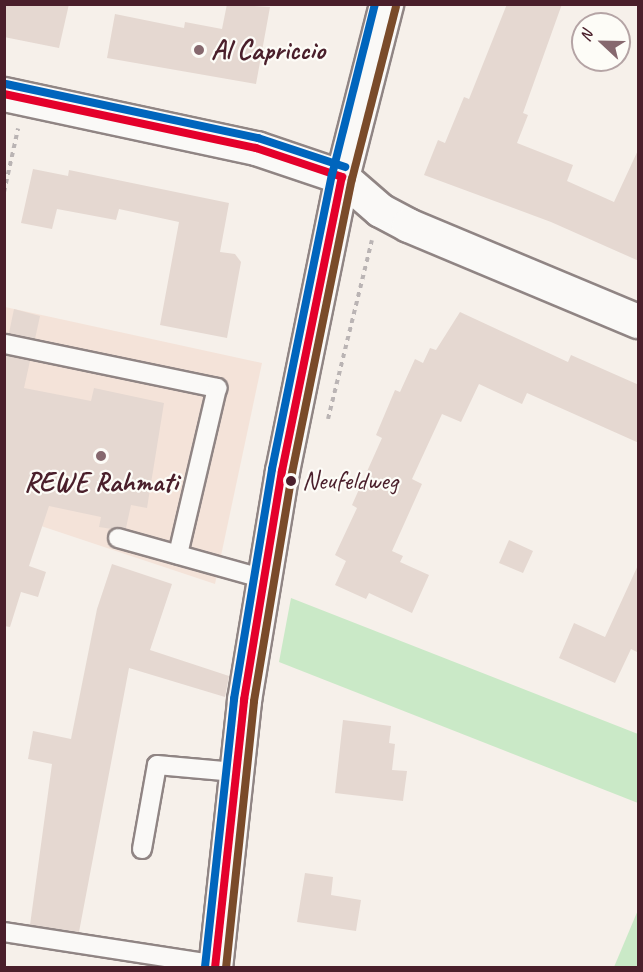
<!DOCTYPE html>
<html>
<head>
<meta charset="utf-8">
<style>
	body { margin:0 }
	#map { position:relative; width:643px; height:972px; overflow:hidden; background:#f6f0ea; font-family:Caveat,sans-serif }
	div>[style] { position:absolute }
	.built>* { inset:0; background:#f4e3d9 }
	.green>* { inset:0; background:#cae9c7 }
	.building>* { inset:0; background:#e5d8d1 }
	.path>* { height:4px; margin-top:-2px; transform-origin:0; background:repeating-linear-gradient(90deg,#bab4b4 0 4.5px,transparent 0 9px) }
	.roads { filter:drop-shadow(2px 0 #908584) drop-shadow(-2px 0 #908584) drop-shadow(0 2px #908584) drop-shadow(0 -2px #908584) }
	.lane>* { height:18px; margin:-9px; padding:0 9px; transform-origin:9px; border-radius:9px; background:#faf9f7 }
	.secondary>* { height:33px; margin:-16.5px; padding:0 16.5px; transform-origin:16.5px; border-radius:16.5px; background:#faf9f7 }
	.bus-1>* { height:8px; margin:-4px; padding:0 4px; transform-origin:4px; border-radius:4px; background:#e4002b }
	.bus-2>* { height:8px; margin:-4px; padding:0 4px; transform-origin:4px; border-radius:4px; background:#7a4b2a }
	.bus-3>* { height:8px; margin:-4px; padding:0 4px; transform-origin:4px; border-radius:4px; background:#0065bd }
	.dots>* { width:16px; height:16px; translate:-50% -50%; box-sizing:border-box; border:3px solid #fdfcf7; border-radius:50% }
	span { translate:-50% -50%; white-space:nowrap; text-align:center; line-height:1.15; -webkit-text-stroke:4.5px #fdfcf7; paint-order:stroke }
	.bus-label { font-size:26px; color:#4a1f2b }
	.left { translate:0 -50%; text-align:left }
	.poi-label { font-size:28px; color:#4a1f2b; font-weight:700 }
	.frame { position:absolute; inset:0; border:6px solid #4a1f2b; pointer-events:none }
	.north { position:absolute; left:571px; top:12px; width:60px; height:60px; box-sizing:border-box; background:#fdfcf7; border:2px solid #b5a4a5; border-radius:50%; rotate:292deg; font-size:16px; font-weight:700; line-height:24px; text-align:center; color:#4a1f2b }
	.north::after { content:''; display:block; margin:auto; width:21px; height:27px; background:#86686e; clip-path:polygon(50% 0,100% 100%,50% 72%,0 100%) }
</style>
</head>
<body>
<div id="map">
	<div class="built">
		<div style="clip-path:polygon(5px 307px,262px 363px,215px 584px,5px 514px)"></div>
	</div>
	<div class="green">
		<div style="clip-path:polygon(291px 598px,638px 734px,638px 803px,279px 662px)"></div>
		<div style="clip-path:polygon(638px 910px,638px 967px,614px 967px)"></div>
	</div>
	<div class="building">
		<div style="clip-path:polygon(4px 4px,69px 4px,59px 48px,4px 37px)"></div>
		<div style="clip-path:polygon(227px 4px,270px 7px,256px 84px,107px 58px,115px 14px,184px 28px,185px 22px,222px 29px)"></div>
		<div style="clip-path:polygon(507px 4px,562px 4px,523px 113px,528px 115px,517px 143px,573px 165px,567px 181px,614px 202px,639px 148px,639px 261px,551px 222px,424px 175px,438px 140px,445px 143px,464px 97px,469px 99px)"></div>
		<div style="clip-path:polygon(33px 169px,68px 176px,69px 170px,229px 203px,220px 252px,235px 254px,241px 262px,227px 338px,160px 325px,179px 222px,119px 209px,116px 220px,57px 209px,52px 229px,21px 223px)"></div>
		<div style="clip-path:polygon(14px 309px,40px 316px,35px 339px,9px 333px)"></div>
		<div style="clip-path:polygon(460px 312px,568px 362px,571px 355px,639px 385px,639px 443px,527px 393px,522px 404px,479px 384px,461px 422px,442px 414px,412px 479px,422px 484px,392px 551px,403px 556px,400px 562px,429px 575px,412px 613px,369px 593px,366px 599px,335px 585px,346px 561px,335px 555px,357px 508px,352px 505px,382px 438px,376px 435px,395px 390px,400px 392px,415px 359px,423px 363px,430px 348px,436px 350px)"></div>
		<div style="clip-path:polygon(4px 355px,30px 361px,24px 388px,91px 401px,94px 388px,164px 403px,147px 508px,131px 505px,126px 528px,112px 529px,99px 527px,101px 517px,49px 506px,29px 566px,46px 572px,38px 597px,21px 592px,10px 627px,4px 626px)"></div>
		<div style="clip-path:polygon(509px 540px,533px 551px,523px 573px,499px 563px)"></div>
		<div style="clip-path:polygon(639px 563px,639px 653px,631px 649px,615px 683px,559px 658px,574px 623px,605px 637px)"></div>
		<div style="clip-path:polygon(112px 564px,172px 584px,150px 650px,229px 676px,225px 697px,129px 668px,79px 932px,30px 925px,52px 764px,28px 759px,33px 731px,71px 739px,97px 609px)"></div>
		<div style="clip-path:polygon(343px 720px,391px 726px,389px 743px,395px 744px,392px 770px,407px 771px,403px 801px,335px 793px)"></div>
		<div style="clip-path:polygon(305px 873px,333px 877px,331px 895px,361px 900px,356px 931px,297px 922px)"></div>
	</div>
	<div class="path">
		<div style="left:4px;top:192px;width:65px;rotate:-77.5deg"></div>
		<div style="left:328px;top:419px;width:184px;rotate:-76.2deg"></div>
	</div>
	<div class="roads">
		<div class="lane">
			<div style="left:5px;top:344px;width:217px;rotate:11.7deg"></div>
			<div style="left:217px;top:388px;width:171px;rotate:103.2deg"></div>
			<div style="left:118px;top:538px;width:153px;rotate:15.6deg"></div>
			<div style="left:142px;top:849px;width:85px;rotate:-79.9deg"></div>
			<div style="left:157px;top:765px;width:78px;rotate:5.1deg"></div>
			<div style="left:4px;top:932px;width:215px;rotate:8.8deg"></div>
		</div>
		<div class="secondary">
			<div style="left:4px;top:94px;width:258px;rotate:12.1deg"></div>
			<div style="left:256px;top:148px;width:91px;rotate:18.6deg"></div>
			<div style="left:342px;top:177px;width:50px;rotate:41deg"></div>
			<div style="left:380px;top:210px;width:32px;rotate:28deg"></div>
			<div style="left:408px;top:225px;width:249px;rotate:22.7deg"></div>
			<div style="left:215px;top:968px;width:270px;rotate:-83.8deg"></div>
			<div style="left:244px;top:700px;width:232px;rotate:-80.6deg"></div>
			<div style="left:282px;top:471px;width:300px;rotate:-78.5deg"></div>
			<div style="left:342px;top:177px;width:179px;rotate:-75.7deg"></div>
		</div>
	</div>
	<div class="bus-1">
		<div style="left:4px;top:94px;width:258px;rotate:12.1deg"></div>
		<div style="left:256px;top:148px;width:91px;rotate:18.6deg"></div>
		<div style="left:215px;top:968px;width:270px;rotate:-83.8deg"></div>
		<div style="left:244px;top:700px;width:232px;rotate:-80.6deg"></div>
		<div style="left:282px;top:471px;width:300px;rotate:-78.5deg"></div>
	</div>
	<div class="bus-2">
		<div style="left:226px;top:968px;width:268px;rotate:-84deg"></div>
		<div style="left:254px;top:701px;width:231px;rotate:-80.5deg"></div>
		<div style="left:292px;top:473px;width:300px;rotate:-78.5deg"></div>
		<div style="left:352px;top:179px;width:178px;rotate:-75.7deg"></div>
	</div>
	<div class="bus-3">
		<div style="left:6px;top:84px;width:258px;rotate:12.1deg"></div>
		<div style="left:258px;top:138px;width:92px;rotate:18.4deg"></div>
		<div style="left:205px;top:967px;width:270px;rotate:-83.8deg"></div>
		<div style="left:234px;top:699px;width:233px;rotate:-80.6deg"></div>
		<div style="left:272px;top:469px;width:300px;rotate:-78.5deg"></div>
		<div style="left:332px;top:175px;width:176px;rotate:-75.9deg"></div>
	</div>
	<div class="dots">
		<div style="left:199px;top:50px;background:#86686e"></div>
		<div style="left:101px;top:456px;background:#86686e"></div>
		<div style="left:291px;top:481px;background:#4a1f2b"></div>
	</div>
	<div class="bus-label">
		<span class="left" style="left:302px;top:481px">Neufeldweg</span>
	</div>
	<div class="poi-label">
		<span class="left" style="left:211px;top:50px">Al Capriccio</span>
		<span style="left:101px;top:482px">REWE Rahmati</span>
	</div>
	<div class="frame"></div>
	<div class="north">N</div>
</div>
</body>
</html>
